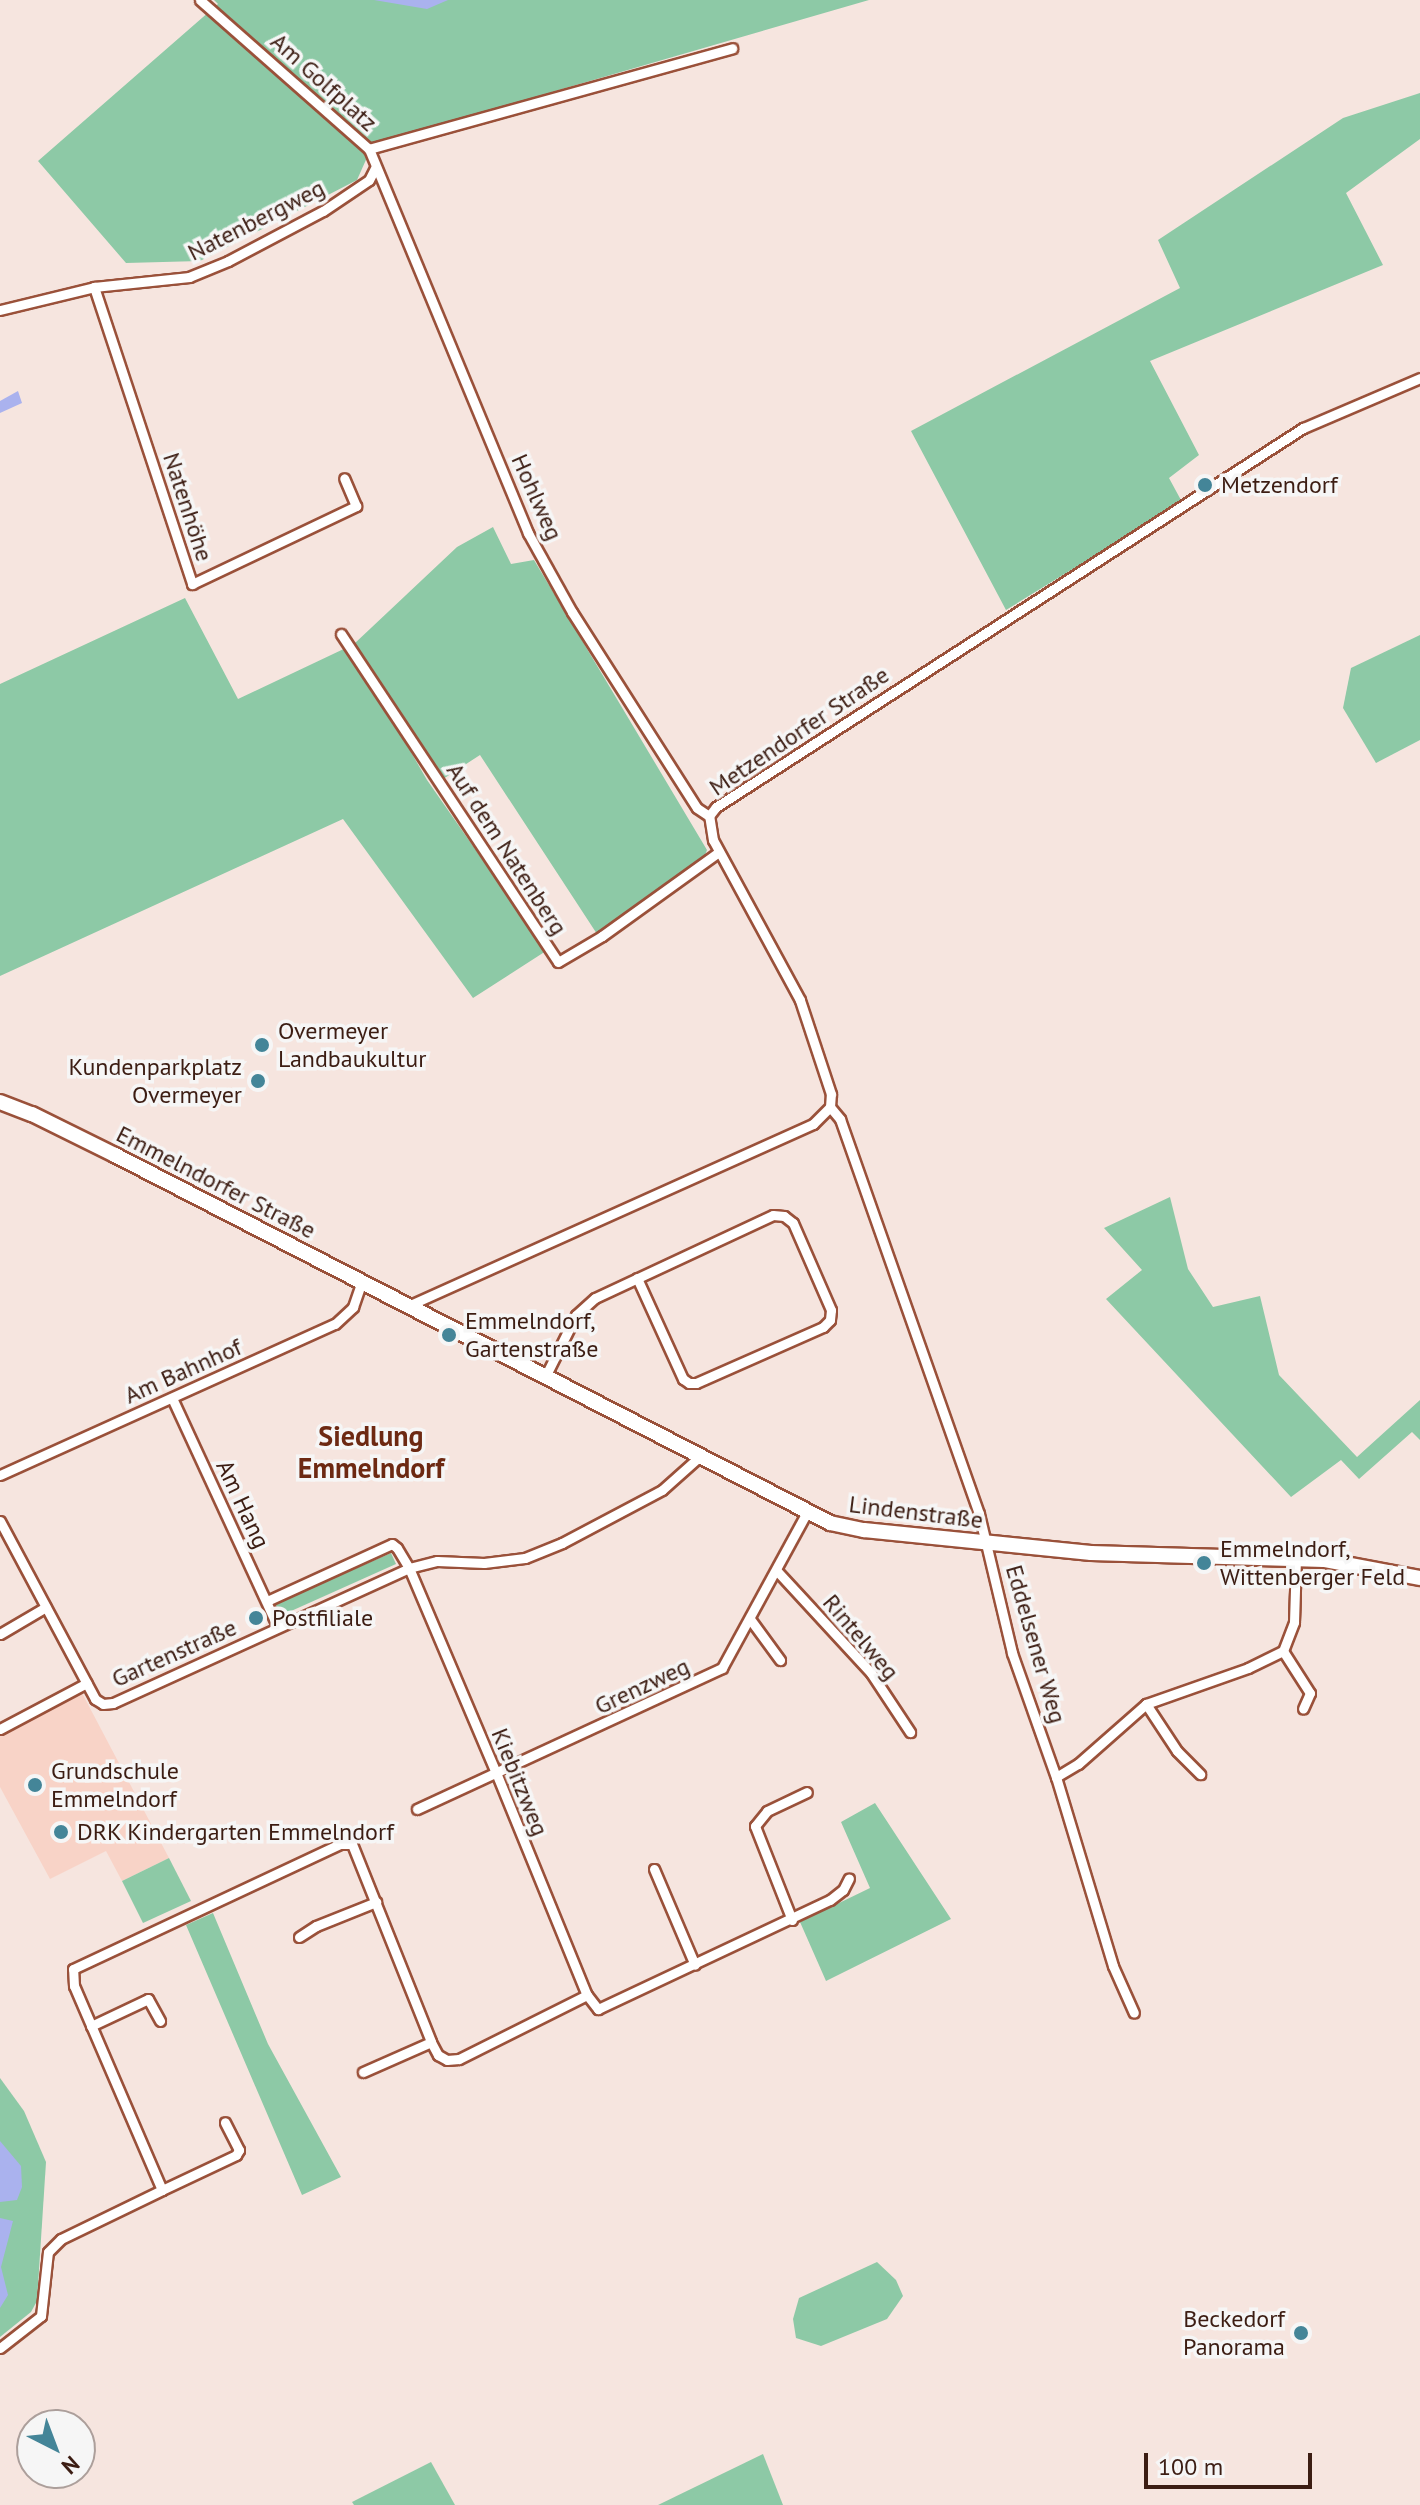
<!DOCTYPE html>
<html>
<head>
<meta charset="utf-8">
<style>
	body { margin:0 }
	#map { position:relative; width:1420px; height:2505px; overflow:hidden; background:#f6e5df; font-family:"PT Sans",sans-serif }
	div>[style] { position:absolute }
	.built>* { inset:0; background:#f8d3c7 }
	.green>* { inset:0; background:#8dc9a6 }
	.water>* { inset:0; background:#aab2ee }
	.roads { filter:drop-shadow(2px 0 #9a513a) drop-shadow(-2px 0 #9a513a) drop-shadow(0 2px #9a513a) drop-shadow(0 -2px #9a513a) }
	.street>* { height:9px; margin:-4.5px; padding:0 4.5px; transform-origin:4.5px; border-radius:4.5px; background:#fff }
	.secondary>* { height:14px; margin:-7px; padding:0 7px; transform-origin:7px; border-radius:7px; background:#fff }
	.dots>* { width:22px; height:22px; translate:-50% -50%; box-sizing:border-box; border:4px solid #f6f6f6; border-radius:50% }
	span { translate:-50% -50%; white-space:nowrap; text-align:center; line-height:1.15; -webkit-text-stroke:7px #f6f6f6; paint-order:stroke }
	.street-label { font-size:24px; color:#3c1d13 }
	.poi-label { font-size:24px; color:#3c1d13 }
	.left { translate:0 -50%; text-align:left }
	.right { translate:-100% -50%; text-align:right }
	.quarter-label { font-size:28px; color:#6d2912; font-weight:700 }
	.north { position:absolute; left:16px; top:2409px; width:80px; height:80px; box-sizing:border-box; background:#f6f6f6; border:2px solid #ac9f9b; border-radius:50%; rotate:138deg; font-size:22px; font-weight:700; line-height:32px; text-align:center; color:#3c1d13 }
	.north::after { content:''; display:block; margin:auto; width:28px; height:36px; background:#448598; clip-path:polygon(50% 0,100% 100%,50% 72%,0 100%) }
	.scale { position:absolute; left:1144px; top:2453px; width:168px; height:36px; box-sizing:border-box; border:4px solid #3c1d13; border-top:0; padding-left:10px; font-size:24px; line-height:28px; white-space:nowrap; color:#3c1d13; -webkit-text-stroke:6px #f6f6f6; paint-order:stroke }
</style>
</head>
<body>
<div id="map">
	<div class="built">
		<div style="clip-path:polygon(82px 1693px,169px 1858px,122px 1881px,106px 1851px,50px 1879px,0 1787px,0 1736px)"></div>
	</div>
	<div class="green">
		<div style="clip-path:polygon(214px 0,869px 0,373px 144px,357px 180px,200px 261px,126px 263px,38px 161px,218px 4px)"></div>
		<div style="clip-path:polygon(1420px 93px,1420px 139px,1346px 193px,1383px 265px,1150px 361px,1199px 455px,1169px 478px,1182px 502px,1006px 610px,911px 431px,1180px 288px,1158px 240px,1343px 118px)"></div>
		<div style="clip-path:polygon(493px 527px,511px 564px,534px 560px,707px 850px,703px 860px,597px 934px,480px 755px,440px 781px,354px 644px,457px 547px)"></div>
		<div style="clip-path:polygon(185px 598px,238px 699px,350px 646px,427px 780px,546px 951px,473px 998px,343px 819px,0 976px,0 684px)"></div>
		<div style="clip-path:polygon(1420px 635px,1420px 740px,1376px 763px,1343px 708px,1351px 668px)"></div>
		<div style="clip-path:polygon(1170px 1197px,1188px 1269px,1213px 1307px,1260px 1296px,1279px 1375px,1357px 1457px,1420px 1400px,1420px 1440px,1412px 1432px,1359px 1479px,1341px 1460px,1291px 1497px,1106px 1299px,1142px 1270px,1104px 1228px)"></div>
		<div style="clip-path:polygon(391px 1553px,396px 1564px,280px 1616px,275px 1604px)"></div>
		<div style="clip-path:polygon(875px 1803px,951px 1919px,826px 1981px,800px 1922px,870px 1888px,841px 1822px)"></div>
		<div style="clip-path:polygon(169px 1858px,191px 1901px,143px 1923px,122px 1881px)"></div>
		<div style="clip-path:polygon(213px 1913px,268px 2044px,341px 2177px,302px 2195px,186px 1925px)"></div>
		<div style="clip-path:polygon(0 2078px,24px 2111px,46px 2162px,37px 2301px,31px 2312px,0 2337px)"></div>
		<div style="clip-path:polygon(877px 2262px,896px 2280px,903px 2296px,887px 2319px,821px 2346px,796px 2338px,793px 2319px,799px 2298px)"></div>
		<div style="clip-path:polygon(763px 2454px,783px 2505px,658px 2505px)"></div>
		<div style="clip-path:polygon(431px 2462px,455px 2505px,354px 2505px,352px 2502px)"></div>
	</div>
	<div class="water">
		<div style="clip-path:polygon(374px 0,448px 0,427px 9px)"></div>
		<div style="clip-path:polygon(18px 391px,22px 403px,0 413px,0 401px)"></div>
		<div style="clip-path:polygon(0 2141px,21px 2166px,22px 2187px,17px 2200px,0 2202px)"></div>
		<div style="clip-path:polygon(0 2218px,13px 2221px,1px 2267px,8px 2295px,0 2308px)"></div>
	</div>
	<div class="roads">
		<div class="street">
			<div style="left:200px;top:0;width:225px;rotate:41.4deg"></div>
			<div style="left:369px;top:149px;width:416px;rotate:67.5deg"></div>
			<div style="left:528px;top:533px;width:90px;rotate:60.9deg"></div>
			<div style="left:572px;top:612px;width:232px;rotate:57.5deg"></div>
			<div style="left:697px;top:808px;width:14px;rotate:34deg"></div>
			<div style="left:369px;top:149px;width:377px;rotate:-15.5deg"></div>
			<div style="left:94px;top:287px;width:313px;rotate:71.7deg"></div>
			<div style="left:192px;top:584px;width:182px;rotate:-25.4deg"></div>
			<div style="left:356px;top:506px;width:30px;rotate:-113deg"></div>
			<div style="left:0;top:310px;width:97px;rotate:-13.7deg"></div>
			<div style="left:94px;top:287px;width:96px;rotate:-6deg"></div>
			<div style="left:189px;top:277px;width:42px;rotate:-22.3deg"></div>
			<div style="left:228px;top:261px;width:107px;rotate:-27.8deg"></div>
			<div style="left:323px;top:211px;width:55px;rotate:-34deg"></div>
			<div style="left:369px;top:180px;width:13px;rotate:-63deg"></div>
			<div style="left:341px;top:634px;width:393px;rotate:56.5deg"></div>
			<div style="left:558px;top:962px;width:51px;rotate:-30.6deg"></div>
			<div style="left:602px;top:936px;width:144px;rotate:-35.7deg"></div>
			<div style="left:830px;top:1107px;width:16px;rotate:50deg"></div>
			<div style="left:840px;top:1119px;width:419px;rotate:70.6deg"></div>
			<div style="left:979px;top:1514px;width:143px;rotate:76.6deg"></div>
			<div style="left:1012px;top:1653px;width:132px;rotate:70.5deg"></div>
			<div style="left:1056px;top:1777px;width:197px;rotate:73.2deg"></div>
			<div style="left:1113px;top:1966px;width:51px;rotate:65.9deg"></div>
			<div style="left:410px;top:1305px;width:442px;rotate:-24.2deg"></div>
			<div style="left:813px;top:1124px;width:24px;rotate:-45deg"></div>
			<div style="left:830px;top:1107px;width:13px;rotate:-86deg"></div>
			<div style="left:831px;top:1094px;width:99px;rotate:-108.3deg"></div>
			<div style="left:800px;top:1000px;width:182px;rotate:-118.5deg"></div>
			<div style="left:713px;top:840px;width:24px;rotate:-99deg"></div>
			<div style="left:709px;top:816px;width:11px;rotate:-52deg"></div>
			<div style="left:716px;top:807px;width:699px;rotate:-32.85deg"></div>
			<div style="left:1303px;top:428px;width:127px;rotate:-23.1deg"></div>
			<div style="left:545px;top:1377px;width:69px;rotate:-63.4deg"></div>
			<div style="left:576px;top:1315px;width:25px;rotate:-42deg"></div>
			<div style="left:595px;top:1298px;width:196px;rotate:-25deg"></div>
			<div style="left:773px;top:1215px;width:11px;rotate:5deg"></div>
			<div style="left:784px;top:1216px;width:11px;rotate:38deg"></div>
			<div style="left:793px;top:1223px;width:95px;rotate:66.4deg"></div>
			<div style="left:831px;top:1310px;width:10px;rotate:96deg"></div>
			<div style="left:830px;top:1320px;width:10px;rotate:135deg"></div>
			<div style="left:823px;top:1327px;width:139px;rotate:156.2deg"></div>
			<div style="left:696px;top:1383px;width:7px;rotate:180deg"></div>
			<div style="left:689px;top:1383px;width:7px;rotate:-146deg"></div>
			<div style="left:683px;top:1379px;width:111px;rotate:-114.5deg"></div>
			<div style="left:172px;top:1398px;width:252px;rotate:65.2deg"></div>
			<div style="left:0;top:1475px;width:367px;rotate:-24.3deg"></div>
			<div style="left:335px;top:1324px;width:25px;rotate:-43deg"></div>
			<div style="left:353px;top:1307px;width:28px;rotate:-71deg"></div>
			<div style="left:0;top:1521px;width:202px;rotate:61.9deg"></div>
			<div style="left:95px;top:1699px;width:9px;rotate:32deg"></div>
			<div style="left:103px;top:1704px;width:10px;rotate:-6deg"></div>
			<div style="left:113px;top:1703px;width:325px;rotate:-24.5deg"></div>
			<div style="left:409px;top:1568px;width:29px;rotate:-14deg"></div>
			<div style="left:437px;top:1561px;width:47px;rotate:2.4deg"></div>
			<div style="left:484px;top:1563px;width:41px;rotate:-7deg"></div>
			<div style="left:525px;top:1558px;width:40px;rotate:-22deg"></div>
			<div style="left:562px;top:1543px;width:113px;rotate:-27.9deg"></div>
			<div style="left:662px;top:1490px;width:50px;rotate:-41.7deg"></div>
			<div style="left:777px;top:1571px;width:139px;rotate:47.3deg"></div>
			<div style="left:871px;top:1673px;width:71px;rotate:56.5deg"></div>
			<div style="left:267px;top:1601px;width:137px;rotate:-24.5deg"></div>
			<div style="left:392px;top:1544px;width:6px;rotate:39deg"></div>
			<div style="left:397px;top:1548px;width:23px;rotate:59deg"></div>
			<div style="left:409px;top:1568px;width:225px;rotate:67deg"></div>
			<div style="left:497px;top:1775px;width:238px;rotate:67.8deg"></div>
			<div style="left:587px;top:1995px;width:18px;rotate:52deg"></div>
			<div style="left:598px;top:2009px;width:256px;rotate:-25.2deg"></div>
			<div style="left:830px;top:1900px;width:16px;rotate:-38deg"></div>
			<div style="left:843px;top:1890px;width:13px;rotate:-63deg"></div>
			<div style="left:750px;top:1619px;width:51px;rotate:53.8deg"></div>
			<div style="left:0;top:1634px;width:53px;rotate:-30.4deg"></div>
			<div style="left:1283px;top:1651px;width:50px;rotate:57.3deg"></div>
			<div style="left:1310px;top:1693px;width:17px;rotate:114deg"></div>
			<div style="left:1146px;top:1704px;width:56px;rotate:56.6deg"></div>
			<div style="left:1177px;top:1751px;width:33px;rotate:45deg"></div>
			<div style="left:0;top:1729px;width:98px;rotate:-27.9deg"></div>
			<div style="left:1056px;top:1777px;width:26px;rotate:-31deg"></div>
			<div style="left:1078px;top:1764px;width:91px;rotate:-41.4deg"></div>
			<div style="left:1146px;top:1704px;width:108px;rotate:-19.4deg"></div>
			<div style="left:1248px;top:1668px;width:39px;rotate:-26deg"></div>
			<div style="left:1283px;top:1651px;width:31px;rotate:-69deg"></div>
			<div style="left:1294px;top:1622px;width:64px;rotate:-88.2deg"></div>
			<div style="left:417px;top:1809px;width:336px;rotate:-24.8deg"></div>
			<div style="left:722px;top:1668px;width:175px;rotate:-61.4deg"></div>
			<div style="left:654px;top:1869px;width:104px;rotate:66.9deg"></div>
			<div style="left:792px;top:1920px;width:101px;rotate:-111.5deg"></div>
			<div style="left:755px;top:1826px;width:19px;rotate:-51deg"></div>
			<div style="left:767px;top:1811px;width:44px;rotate:-25.4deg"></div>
			<div style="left:299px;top:1937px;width:20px;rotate:-33deg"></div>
			<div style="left:316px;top:1926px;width:65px;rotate:-21.8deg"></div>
			<div style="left:91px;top:2026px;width:63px;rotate:-25.3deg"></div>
			<div style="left:148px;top:1999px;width:25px;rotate:61deg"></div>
			<div style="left:363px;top:2072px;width:74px;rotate:-23.8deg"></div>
			<div style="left:162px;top:2190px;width:82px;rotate:-25.3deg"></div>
			<div style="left:236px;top:2155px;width:6px;rotate:-59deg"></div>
			<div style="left:239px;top:2150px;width:31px;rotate:-117deg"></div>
			<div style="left:0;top:2348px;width:52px;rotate:-38deg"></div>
			<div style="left:41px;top:2316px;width:64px;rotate:-83.8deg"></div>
			<div style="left:48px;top:2252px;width:18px;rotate:-45deg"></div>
			<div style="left:61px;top:2239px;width:112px;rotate:-25.9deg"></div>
			<div style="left:162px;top:2190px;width:222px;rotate:-113.3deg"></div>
			<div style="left:74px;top:1986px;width:17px;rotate:-93deg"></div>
			<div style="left:73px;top:1969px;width:295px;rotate:-25.1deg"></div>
			<div style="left:340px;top:1844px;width:12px"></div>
			<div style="left:352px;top:1844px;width:213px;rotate:68.2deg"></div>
			<div style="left:431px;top:2042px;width:15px;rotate:62deg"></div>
			<div style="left:438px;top:2055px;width:10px;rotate:29deg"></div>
			<div style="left:447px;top:2060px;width:12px;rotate:-5deg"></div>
			<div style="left:459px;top:2059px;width:143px;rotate:-26.6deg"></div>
		</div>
		<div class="secondary">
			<div style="left:0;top:1102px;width:34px;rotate:21deg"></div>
			<div style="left:32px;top:1114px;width:93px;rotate:26.3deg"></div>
			<div style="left:115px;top:1155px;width:804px;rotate:27.23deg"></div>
			<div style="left:830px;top:1523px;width:35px;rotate:12deg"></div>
			<div style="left:864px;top:1530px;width:228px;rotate:5.8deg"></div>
			<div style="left:1091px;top:1553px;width:233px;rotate:1.7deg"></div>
			<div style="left:1324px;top:1560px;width:98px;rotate:10.6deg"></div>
		</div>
	</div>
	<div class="dots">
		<div style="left:1205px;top:485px;background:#448598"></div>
		<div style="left:262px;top:1045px;background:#448598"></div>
		<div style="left:258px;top:1081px;background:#448598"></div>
		<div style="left:449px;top:1335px;background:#448598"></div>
		<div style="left:1204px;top:1563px;background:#448598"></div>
		<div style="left:256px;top:1618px;background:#448598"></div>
		<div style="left:35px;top:1785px;background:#448598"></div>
		<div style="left:61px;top:1832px;background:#448598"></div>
		<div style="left:1301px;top:2333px;background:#448598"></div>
	</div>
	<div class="street-label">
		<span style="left:324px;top:82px;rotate:42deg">Am Golfplatz</span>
		<span style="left:256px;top:220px;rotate:-27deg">Natenbergweg</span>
		<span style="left:537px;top:497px;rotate:66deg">Hohlweg</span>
		<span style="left:188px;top:507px;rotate:72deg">Natenhöhe</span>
		<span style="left:799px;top:731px;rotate:-34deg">Metzendorfer Straße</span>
		<span style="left:507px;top:849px;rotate:57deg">Auf dem Natenberg</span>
		<span style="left:216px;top:1182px;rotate:27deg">Emmelndorfer Straße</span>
		<span style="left:183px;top:1371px;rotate:-24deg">Am Bahnhof</span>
		<span style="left:243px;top:1504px;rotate:65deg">Am Hang</span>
		<span style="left:916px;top:1512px;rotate:7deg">Lindenstraße</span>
		<span style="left:861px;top:1637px;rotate:50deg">Rintelweg</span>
		<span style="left:1036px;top:1644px;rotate:74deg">Eddelsener Weg</span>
		<span style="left:174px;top:1653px;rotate:-24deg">Gartenstraße</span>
		<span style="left:642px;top:1686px;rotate:-25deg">Grenzweg</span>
		<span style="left:520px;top:1782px;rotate:68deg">Kiebitzweg</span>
	</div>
	<div class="poi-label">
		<span class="left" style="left:1221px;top:485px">Metzendorf</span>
		<span class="left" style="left:278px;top:1045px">Overmeyer<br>Landbaukultur</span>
		<span class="right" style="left:242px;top:1081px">Kundenparkplatz<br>Overmeyer</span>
		<span class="left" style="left:465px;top:1335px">Emmelndorf,<br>Gartenstraße</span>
		<span class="left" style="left:1220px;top:1563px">Emmelndorf,<br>Wittenberger Feld</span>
		<span class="left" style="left:272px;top:1618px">Postfiliale</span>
		<span class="left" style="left:51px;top:1785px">Grundschule<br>Emmelndorf</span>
		<span class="left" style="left:77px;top:1832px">DRK Kindergarten Emmelndorf</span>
		<span class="right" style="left:1285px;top:2333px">Beckedorf<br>Panorama</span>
	</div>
	<div class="quarter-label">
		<span style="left:371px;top:1452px">Siedlung<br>Emmelndorf</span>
	</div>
	<div class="north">N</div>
	<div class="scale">100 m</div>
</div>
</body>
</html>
